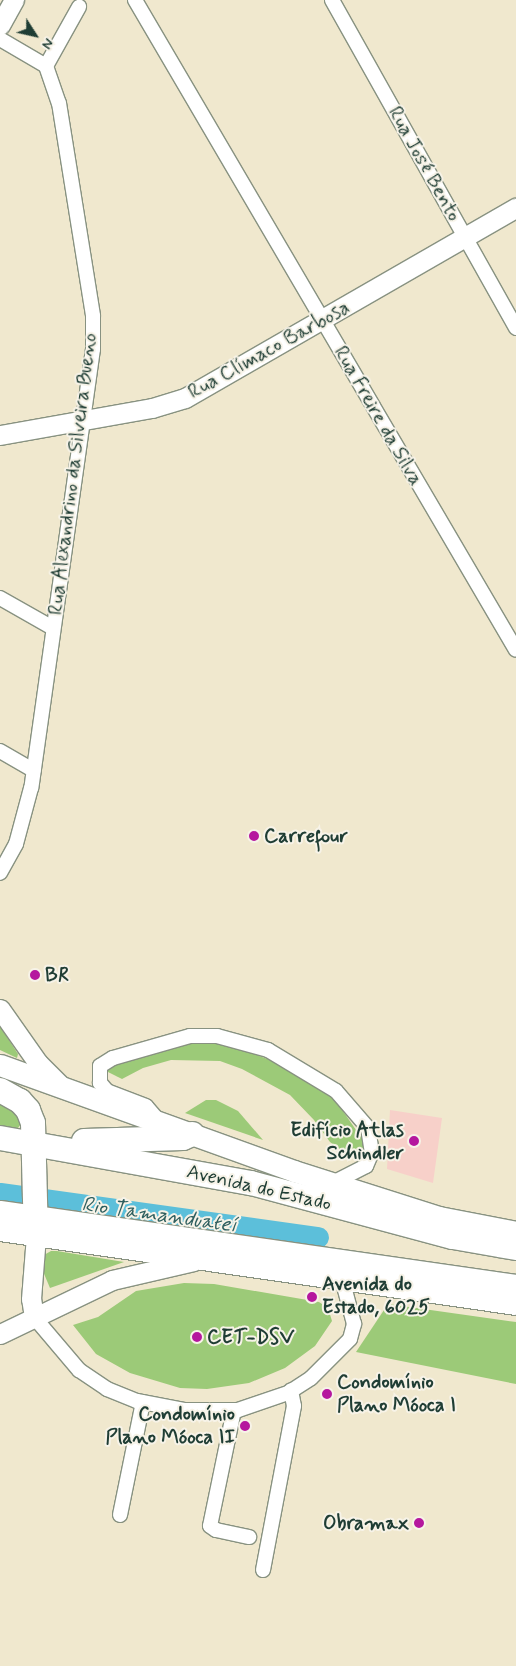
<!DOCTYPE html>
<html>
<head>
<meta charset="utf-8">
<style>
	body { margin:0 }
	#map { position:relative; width:516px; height:1666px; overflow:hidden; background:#f0e8ce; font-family:Mynerve,sans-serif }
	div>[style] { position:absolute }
	.built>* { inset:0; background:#f7d0c9 }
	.green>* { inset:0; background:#9cca78 }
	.river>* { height:21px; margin:-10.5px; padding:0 10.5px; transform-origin:10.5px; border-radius:10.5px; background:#5cbfda }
	.roads { filter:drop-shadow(1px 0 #889281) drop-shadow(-1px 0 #889281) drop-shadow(0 1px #889281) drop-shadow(0 -1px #889281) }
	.street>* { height:14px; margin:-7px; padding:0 7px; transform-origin:7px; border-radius:7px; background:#fff }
	.secondary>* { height:19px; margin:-9.5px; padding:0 9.5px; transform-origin:9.5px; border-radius:9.5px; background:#fff }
	.primary>* { height:21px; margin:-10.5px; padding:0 10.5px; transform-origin:10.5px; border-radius:10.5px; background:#fff }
	.highway>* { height:24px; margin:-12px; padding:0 12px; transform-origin:12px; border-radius:12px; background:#fff }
	.dots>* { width:14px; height:14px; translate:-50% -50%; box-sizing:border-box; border:2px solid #f7f3e8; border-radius:50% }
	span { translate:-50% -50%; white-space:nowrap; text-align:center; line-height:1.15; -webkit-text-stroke:4px #f7f3e8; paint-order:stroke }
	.street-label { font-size:20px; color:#1f3d34 }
	.poi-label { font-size:20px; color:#1f3d34; font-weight:700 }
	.left { translate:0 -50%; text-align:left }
	.right { translate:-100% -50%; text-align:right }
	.water-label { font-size:21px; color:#2e5e5e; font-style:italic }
	.north { position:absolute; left:10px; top:10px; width:50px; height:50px; -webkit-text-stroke:4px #f7f3e8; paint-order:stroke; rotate:125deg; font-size:14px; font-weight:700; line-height:20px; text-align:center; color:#1f3d34 }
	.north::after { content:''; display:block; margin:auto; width:18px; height:22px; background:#1f3d34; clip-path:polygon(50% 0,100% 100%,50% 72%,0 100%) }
</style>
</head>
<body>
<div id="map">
	<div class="built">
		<div style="clip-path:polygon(390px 1110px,442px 1118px,433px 1183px,387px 1169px)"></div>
	</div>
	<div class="green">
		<div style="clip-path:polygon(0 1026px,18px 1054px,17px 1058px,0 1050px)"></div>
		<div style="clip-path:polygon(196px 1041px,222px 1042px,292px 1068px,336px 1101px,365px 1143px,360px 1154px,348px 1155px,330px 1142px,314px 1120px,290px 1095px,242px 1069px,220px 1061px,171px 1060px,143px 1068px,122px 1079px,108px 1072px,108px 1068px,126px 1058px)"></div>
		<div style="clip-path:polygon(206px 1100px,216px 1100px,238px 1111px,263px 1140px,185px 1113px)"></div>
		<div style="clip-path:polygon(0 1101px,15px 1108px,21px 1124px,18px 1128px,0 1127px)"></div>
		<div style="clip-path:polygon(51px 1251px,57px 1251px,124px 1262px,50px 1288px,42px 1269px,44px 1255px)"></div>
		<div style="clip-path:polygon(184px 1283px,214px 1284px,319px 1302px,328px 1308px,332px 1321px,315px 1346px,285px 1368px,249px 1383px,207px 1389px,180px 1388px,130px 1373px,96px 1354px,73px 1325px,98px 1317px,136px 1291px)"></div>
		<div style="clip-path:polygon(388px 1304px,516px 1322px,516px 1384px,356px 1352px)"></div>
	</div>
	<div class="river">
		<div style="left:0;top:1193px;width:321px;rotate:7.9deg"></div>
	</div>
	<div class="roads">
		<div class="street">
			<div style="left:135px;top:0;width:753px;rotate:59.62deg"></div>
			<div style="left:332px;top:0;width:376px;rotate:60.7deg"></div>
			<div style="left:0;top:39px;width:53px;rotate:30.4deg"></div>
			<div style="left:46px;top:66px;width:39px;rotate:71deg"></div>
			<div style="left:59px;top:103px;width:216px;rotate:80.9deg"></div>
			<div style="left:93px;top:316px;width:33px;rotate:90deg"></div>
			<div style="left:93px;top:349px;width:443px;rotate:98deg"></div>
			<div style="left:31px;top:788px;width:58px;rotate:105deg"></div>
			<div style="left:16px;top:844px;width:33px;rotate:119deg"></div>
			<div style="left:46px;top:66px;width:68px;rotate:-60.8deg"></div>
			<div style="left:0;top:598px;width:61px;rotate:29.5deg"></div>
			<div style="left:0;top:751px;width:39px;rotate:30deg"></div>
			<div style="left:158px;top:1120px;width:18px;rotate:-131deg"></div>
			<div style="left:146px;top:1106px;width:42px;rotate:-159deg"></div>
			<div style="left:107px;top:1091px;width:11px;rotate:-131deg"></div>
			<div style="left:100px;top:1083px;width:17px;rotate:-90deg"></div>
			<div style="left:100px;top:1066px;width:15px;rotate:-32deg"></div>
			<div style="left:113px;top:1058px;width:80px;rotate:-15.9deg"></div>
			<div style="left:190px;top:1036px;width:27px"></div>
			<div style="left:217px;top:1036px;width:53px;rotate:15.4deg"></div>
			<div style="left:268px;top:1050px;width:79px;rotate:31.1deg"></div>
			<div style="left:336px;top:1091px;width:49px;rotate:49.1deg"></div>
			<div style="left:368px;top:1128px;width:24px;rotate:81deg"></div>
			<div style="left:372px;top:1152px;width:15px;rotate:113deg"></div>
			<div style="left:366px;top:1166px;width:38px;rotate:153deg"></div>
			<div style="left:34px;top:1317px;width:70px;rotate:49.7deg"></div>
			<div style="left:79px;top:1370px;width:34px;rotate:34deg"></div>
			<div style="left:107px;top:1389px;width:32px;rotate:22deg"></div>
			<div style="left:137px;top:1401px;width:49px;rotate:10.6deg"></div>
			<div style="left:185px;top:1410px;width:53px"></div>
			<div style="left:238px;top:1410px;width:53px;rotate:-18.8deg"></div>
			<div style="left:288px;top:1393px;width:27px;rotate:-33deg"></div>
			<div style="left:311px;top:1378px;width:55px;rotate:-45deg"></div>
			<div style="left:350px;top:1339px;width:16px;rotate:-75deg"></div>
			<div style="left:354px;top:1324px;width:47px;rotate:-104.9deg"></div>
			<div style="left:234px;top:1410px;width:118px;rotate:101.7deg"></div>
			<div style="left:210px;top:1526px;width:7px;rotate:34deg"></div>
			<div style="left:216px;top:1530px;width:34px;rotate:12deg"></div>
			<div style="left:120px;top:1515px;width:115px;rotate:-78.5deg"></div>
			<div style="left:263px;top:1570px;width:167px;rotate:-79.3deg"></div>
			<div style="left:294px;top:1406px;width:16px;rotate:-101deg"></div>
		</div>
		<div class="secondary">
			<div style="left:0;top:25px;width:29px;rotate:-61deg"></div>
			<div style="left:0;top:435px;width:154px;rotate:-10.1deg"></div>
			<div style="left:152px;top:408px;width:34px;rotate:-17deg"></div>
			<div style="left:185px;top:398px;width:382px;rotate:-29.9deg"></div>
			<div style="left:0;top:1009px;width:66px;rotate:54.9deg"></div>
			<div style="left:38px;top:1063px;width:33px;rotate:45deg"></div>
			<div style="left:34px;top:1317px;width:18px;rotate:-99deg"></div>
			<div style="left:31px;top:1299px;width:63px;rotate:-85.5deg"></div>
			<div style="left:0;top:1334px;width:124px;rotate:-25.7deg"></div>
			<div style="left:112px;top:1280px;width:84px;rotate:-13deg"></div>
		</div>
		<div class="primary">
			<div style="left:0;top:1065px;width:313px;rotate:19.8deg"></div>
			<div style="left:294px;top:1171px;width:152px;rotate:17.6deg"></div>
			<div style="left:439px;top:1217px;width:78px;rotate:11deg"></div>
			<div style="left:0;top:1230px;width:521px;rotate:8.16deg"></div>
		</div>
		<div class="highway">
			<div style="left:0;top:1090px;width:23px;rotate:29deg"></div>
			<div style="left:20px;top:1101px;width:12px;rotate:48deg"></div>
			<div style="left:28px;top:1110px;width:14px;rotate:69deg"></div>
			<div style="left:33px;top:1123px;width:113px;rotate:88.5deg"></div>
			<div style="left:0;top:1138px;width:255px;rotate:10.2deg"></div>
			<div style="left:251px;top:1183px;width:209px;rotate:15deg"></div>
			<div style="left:453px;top:1237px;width:64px;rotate:9.9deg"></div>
			<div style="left:84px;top:1141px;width:99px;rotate:-1.7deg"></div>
			<div style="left:183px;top:1138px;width:10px;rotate:-24deg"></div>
			<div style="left:0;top:1213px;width:521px;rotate:8.16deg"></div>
		</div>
	</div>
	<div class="dots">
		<div style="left:254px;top:836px;background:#b5179e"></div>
		<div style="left:35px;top:975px;background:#b5179e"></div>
		<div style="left:414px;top:1141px;background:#b5179e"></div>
		<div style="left:312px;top:1297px;background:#b5179e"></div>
		<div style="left:197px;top:1337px;background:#b5179e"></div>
		<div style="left:327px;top:1394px;background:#b5179e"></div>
		<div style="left:245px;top:1426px;background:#b5179e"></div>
		<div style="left:419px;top:1523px;background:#b5179e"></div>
	</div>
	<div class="street-label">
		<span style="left:424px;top:164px;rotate:61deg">Rua José Bento</span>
		<span style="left:269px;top:350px;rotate:-29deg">Rua Clímaco Barbosa</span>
		<span style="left:378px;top:416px;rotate:60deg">Rua Freire da Silva</span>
		<span style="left:73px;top:474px;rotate:-83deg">Rua Alexandrino da Silveira Bueno</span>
		<span style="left:259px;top:1188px;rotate:13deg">Avenida do Estado</span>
	</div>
	<div class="poi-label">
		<span class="left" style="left:264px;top:836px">Carrefour</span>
		<span class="left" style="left:45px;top:975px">BR</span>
		<span class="right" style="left:404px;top:1142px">Edifício Atlas<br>Schindler</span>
		<span class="left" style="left:322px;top:1296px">Avenida do<br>Estado, 6025</span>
		<span class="left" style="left:207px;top:1337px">CET-DSV</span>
		<span class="left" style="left:337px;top:1394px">Condomínio<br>Plano Móoca I</span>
		<span class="right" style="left:235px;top:1426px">Condomínio<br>Plano Móoca II</span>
		<span class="right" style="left:409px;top:1523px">Obramax</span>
	</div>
	<div class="water-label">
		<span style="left:159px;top:1215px;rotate:8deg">Rio Tamanduateí</span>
	</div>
	<div class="north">N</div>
</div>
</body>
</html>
